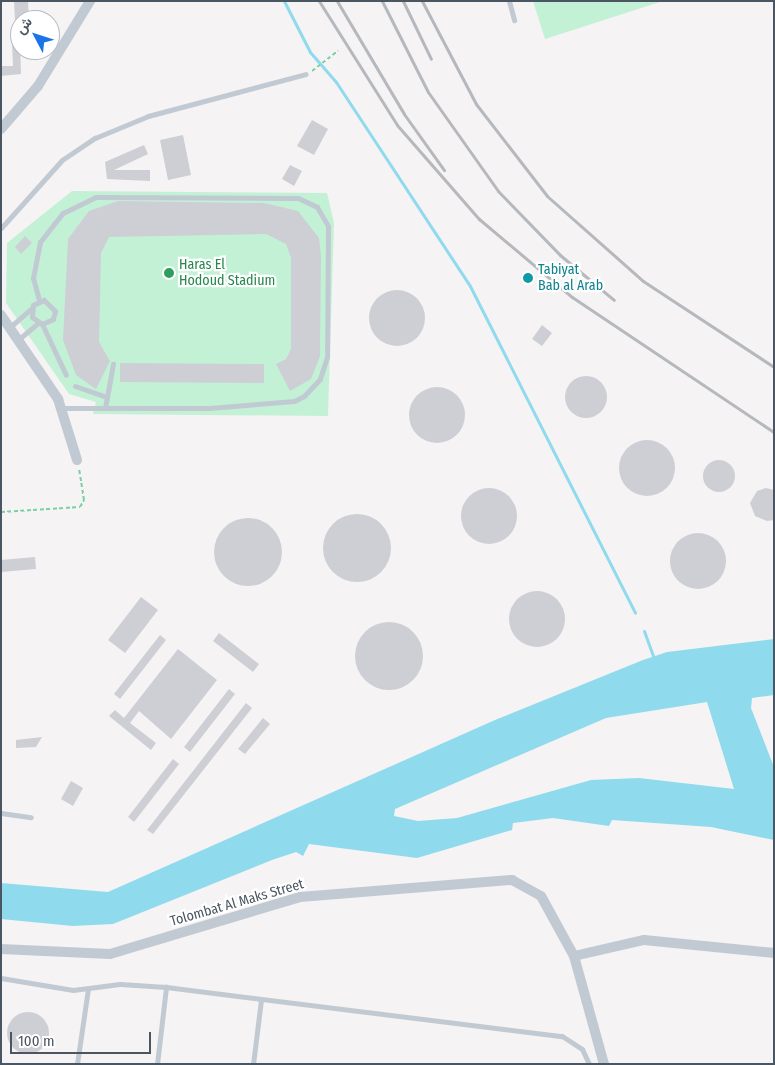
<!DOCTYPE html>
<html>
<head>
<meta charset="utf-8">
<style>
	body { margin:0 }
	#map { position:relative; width:775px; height:1065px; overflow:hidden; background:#f5f3f3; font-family:"Fira Sans Condensed",Vazirmatn,sans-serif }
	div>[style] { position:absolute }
	.green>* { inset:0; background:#c3f1d5 }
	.water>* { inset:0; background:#90daee }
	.stream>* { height:3px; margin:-1.5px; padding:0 1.5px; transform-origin:1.5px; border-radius:1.5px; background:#90daee }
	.building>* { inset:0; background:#cdcfd5 }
	.round { border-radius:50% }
	.path>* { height:2px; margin-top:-1px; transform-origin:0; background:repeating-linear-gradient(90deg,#7ad0a6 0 4px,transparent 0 6.5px) }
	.lane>* { height:5px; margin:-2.5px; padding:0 2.5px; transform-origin:2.5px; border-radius:2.5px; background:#c1cad2 }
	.street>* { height:10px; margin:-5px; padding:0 5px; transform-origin:5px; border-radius:5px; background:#c1cad2 }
	.rail>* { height:3px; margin:-1.5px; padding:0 1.5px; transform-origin:1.5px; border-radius:1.5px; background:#b5b8bd }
	.dots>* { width:14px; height:14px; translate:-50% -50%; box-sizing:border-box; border:2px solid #fff; border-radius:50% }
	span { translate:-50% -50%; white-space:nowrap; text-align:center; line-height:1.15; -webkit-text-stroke:4.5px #fff; paint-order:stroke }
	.leisure-label { font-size:14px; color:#27864d }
	.left { translate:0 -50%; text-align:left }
	.culture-label { font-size:14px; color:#0d838f }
	.street-label { font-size:14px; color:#4a5661 }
	.frame { position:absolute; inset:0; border:2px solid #4a5661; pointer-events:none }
	.north { position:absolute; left:10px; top:10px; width:50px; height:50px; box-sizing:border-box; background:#fff; border:1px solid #b7bbc0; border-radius:50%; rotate:310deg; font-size:14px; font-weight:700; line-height:20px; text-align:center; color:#4a5661 }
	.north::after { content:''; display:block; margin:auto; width:18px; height:22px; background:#1a73e8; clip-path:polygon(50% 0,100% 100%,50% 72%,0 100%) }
	.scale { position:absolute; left:10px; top:1032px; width:141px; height:22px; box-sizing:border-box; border:2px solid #4a5661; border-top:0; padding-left:6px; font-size:15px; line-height:18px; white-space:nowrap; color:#4a5661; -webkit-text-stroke:4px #fff; paint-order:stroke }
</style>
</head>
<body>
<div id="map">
	<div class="green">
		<div style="clip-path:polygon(533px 1px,663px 1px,545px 39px)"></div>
		<div style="clip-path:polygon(72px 191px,327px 193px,334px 223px,328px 416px,93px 414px,96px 402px,69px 394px,6px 303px,7px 243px)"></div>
	</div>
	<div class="water">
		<div style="clip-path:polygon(evenodd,774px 639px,774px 695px,752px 698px,751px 708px,774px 767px,774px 840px,711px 827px,612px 820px,609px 826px,553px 818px,513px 823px,512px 830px,417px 858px,309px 844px,303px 856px,296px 852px,272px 860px,113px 924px,73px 926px,1px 919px,1px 883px,108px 892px,495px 720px,643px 660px,667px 652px,774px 639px,707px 702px,734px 789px,639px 778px,591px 780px,457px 818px,418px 821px,394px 816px,395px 809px,606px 718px,707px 702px)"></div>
	</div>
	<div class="stream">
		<div style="left:284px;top:1px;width:57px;rotate:63deg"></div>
		<div style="left:310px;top:52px;width:40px;rotate:49deg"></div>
		<div style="left:336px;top:82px;width:244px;rotate:56.7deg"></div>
		<div style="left:470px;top:286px;width:366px;rotate:63.2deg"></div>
		<div style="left:644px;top:631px;width:30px;rotate:70deg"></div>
	</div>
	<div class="building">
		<div style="clip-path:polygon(14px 1px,28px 1px,29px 20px,15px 20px)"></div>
		<div style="clip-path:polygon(20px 42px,21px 74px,1px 76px,1px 66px,13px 66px,12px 43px)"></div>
		<div style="clip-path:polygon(312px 120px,328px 129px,314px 155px,297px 146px)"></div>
		<div style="clip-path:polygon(183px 135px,191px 175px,168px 180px,160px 140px)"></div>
		<div style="clip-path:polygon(144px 145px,148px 154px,114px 170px,150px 170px,150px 181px,107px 179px,105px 162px)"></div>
		<div style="clip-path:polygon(290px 165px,302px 171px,294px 186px,282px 179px)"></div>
		<div style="clip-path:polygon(118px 201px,264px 203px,298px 211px,319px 238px,321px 256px,320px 356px,311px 379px,290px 391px,276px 364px,286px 359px,291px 349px,291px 258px,286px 244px,266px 234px,109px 237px,101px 253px,99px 342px,110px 361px,96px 389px,76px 375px,63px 340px,68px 239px,89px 211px)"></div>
		<div style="clip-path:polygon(25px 236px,32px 243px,21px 254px,15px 247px)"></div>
		<div class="round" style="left:369px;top:290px;width:56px;height:56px"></div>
		<div style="clip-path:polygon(542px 325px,552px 333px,542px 346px,532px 339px)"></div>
		<div style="clip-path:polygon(120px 363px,264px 364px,264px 383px,120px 382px)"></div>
		<div class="round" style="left:565px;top:376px;width:42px;height:42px"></div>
		<div class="round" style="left:409px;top:387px;width:56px;height:56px"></div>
		<div class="round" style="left:619px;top:440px;width:56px;height:56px"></div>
		<div class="round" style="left:703px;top:460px;width:32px;height:32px"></div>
		<div class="round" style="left:461px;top:488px;width:56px;height:56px"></div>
		<div style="clip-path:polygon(766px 488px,774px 490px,774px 520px,767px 521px,755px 516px,750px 503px,757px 491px)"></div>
		<div class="round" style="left:323px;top:514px;width:68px;height:68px"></div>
		<div class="round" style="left:214px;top:518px;width:68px;height:68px"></div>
		<div class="round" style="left:670px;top:533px;width:56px;height:56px"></div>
		<div style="clip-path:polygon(35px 557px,36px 569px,1px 572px,1px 560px)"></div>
		<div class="round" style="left:509px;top:591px;width:56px;height:56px"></div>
		<div style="clip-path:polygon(141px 597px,158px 610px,125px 653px,108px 640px)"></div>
		<div class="round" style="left:355px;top:622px;width:68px;height:68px"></div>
		<div style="clip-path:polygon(219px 633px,259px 664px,253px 672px,213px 641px)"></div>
		<div style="clip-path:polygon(160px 635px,166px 640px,120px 699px,114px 694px)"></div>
		<div style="clip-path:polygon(178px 649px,217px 680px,171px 739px,139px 711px,130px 723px,156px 743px,151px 750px,109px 716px,115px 710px,124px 718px)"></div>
		<div style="clip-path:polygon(229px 689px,235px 694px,190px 752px,184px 747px)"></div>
		<div style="clip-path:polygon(246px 703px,252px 708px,153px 834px,147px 830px)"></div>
		<div style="clip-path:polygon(263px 718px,270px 724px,245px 754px,238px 749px)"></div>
		<div style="clip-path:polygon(42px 737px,36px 747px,16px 748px,16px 740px)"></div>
		<div style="clip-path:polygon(173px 759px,179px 764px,134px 822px,128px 817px)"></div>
		<div style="clip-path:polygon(71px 781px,83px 788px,73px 806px,61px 799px)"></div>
		<div class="round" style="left:7px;top:1012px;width:42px;height:42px"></div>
	</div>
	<div class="path">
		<div style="left:312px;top:71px;width:33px;rotate:-38deg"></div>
		<div style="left:1px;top:512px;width:79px;rotate:-3.6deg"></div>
		<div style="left:80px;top:507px;width:8px;rotate:-60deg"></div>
		<div style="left:84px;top:500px;width:32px;rotate:-99deg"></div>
	</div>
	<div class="lane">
		<div style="left:509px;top:1px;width:20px;rotate:75deg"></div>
		<div style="left:1px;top:228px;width:91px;rotate:-48.1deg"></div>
		<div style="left:62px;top:160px;width:40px;rotate:-34deg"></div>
		<div style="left:95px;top:138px;width:57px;rotate:-22.5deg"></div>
		<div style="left:148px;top:116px;width:163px;rotate:-14.9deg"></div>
		<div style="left:39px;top:300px;width:23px;rotate:-105deg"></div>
		<div style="left:33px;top:278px;width:37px;rotate:-79deg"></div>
		<div style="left:40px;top:242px;width:37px;rotate:-52deg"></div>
		<div style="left:63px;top:213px;width:37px;rotate:-26deg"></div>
		<div style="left:96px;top:197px;width:202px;rotate:0.3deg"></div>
		<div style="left:298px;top:198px;width:21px;rotate:25deg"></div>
		<div style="left:317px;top:207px;width:22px;rotate:60deg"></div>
		<div style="left:328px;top:226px;width:131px;rotate:90.4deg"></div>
		<div style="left:327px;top:357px;width:23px;rotate:108deg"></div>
		<div style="left:320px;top:379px;width:23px;rotate:133deg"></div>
		<div style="left:304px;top:396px;width:11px;rotate:153deg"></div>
		<div style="left:294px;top:401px;width:85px;rotate:175.3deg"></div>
		<div style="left:209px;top:408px;width:147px;rotate:180deg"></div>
		<div style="left:42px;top:324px;width:12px;rotate:-24deg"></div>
		<div style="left:53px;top:319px;width:8px;rotate:-76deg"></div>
		<div style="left:55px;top:311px;width:16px;rotate:-135deg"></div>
		<div style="left:44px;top:300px;width:12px;rotate:156deg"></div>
		<div style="left:33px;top:305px;width:12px;rotate:95deg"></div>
		<div style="left:32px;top:317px;width:12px;rotate:35deg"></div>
		<div style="left:42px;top:324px;width:56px;rotate:64.8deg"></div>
		<div style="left:10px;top:327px;width:28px;rotate:-41deg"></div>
		<div style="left:19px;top:339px;width:25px;rotate:-40deg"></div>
		<div style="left:75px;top:386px;width:34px;rotate:19deg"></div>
		<div style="left:105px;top:408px;width:45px;rotate:-79.7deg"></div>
		<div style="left:1px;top:813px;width:30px;rotate:8deg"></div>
		<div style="left:1px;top:978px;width:73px;rotate:9.5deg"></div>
		<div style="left:73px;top:990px;width:47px;rotate:-7.3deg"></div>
		<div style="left:120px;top:984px;width:46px;rotate:3.7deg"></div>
		<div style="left:166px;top:987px;width:399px;rotate:7.1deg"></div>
		<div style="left:562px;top:1036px;width:24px;rotate:33deg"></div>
		<div style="left:582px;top:1049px;width:17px;rotate:65deg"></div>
		<div style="left:77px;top:1064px;width:76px;rotate:-81.7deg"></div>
		<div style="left:157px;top:1064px;width:78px;rotate:-83.3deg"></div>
		<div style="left:253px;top:1064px;width:64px;rotate:-82.9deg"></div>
	</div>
	<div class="street">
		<div style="left:1px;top:129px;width:57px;rotate:-49.3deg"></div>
		<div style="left:38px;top:86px;width:100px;rotate:-58.5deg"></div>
		<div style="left:1px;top:315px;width:102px;rotate:55.8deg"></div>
		<div style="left:58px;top:399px;width:64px;rotate:72.7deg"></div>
		<div style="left:1px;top:949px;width:109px;rotate:2.6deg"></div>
		<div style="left:110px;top:954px;width:198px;rotate:-16.7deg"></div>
		<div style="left:300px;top:897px;width:213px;rotate:-4.6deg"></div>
		<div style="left:512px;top:880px;width:33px;rotate:29deg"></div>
		<div style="left:541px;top:896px;width:68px;rotate:61.2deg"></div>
		<div style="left:574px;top:956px;width:112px;rotate:74.5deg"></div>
		<div style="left:574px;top:956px;width:72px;rotate:-12.9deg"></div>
		<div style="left:644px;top:940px;width:131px;rotate:5.7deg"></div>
	</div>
	<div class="rail">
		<div style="left:319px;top:1px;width:146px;rotate:57.8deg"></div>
		<div style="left:397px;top:125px;width:125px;rotate:48.9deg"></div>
		<div style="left:479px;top:219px;width:121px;rotate:40deg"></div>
		<div style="left:572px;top:297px;width:243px;rotate:33.8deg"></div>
		<div style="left:337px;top:1px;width:131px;rotate:59.3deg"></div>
		<div style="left:404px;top:114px;width:69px;rotate:54.5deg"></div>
		<div style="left:382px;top:1px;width:102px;rotate:63.2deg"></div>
		<div style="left:428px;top:92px;width:121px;rotate:54.7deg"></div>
		<div style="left:498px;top:191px;width:89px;rotate:45.9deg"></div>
		<div style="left:560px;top:255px;width:70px;rotate:39.8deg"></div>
		<div style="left:403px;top:1px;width:64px;rotate:64.2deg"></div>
		<div style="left:422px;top:1px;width:116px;rotate:62.3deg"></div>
		<div style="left:476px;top:104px;width:116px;rotate:52.3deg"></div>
		<div style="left:547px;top:196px;width:128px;rotate:41.5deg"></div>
		<div style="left:643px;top:281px;width:157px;rotate:33.3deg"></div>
	</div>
	<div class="dots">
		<div style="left:169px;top:273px;background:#2e9e5b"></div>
		<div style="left:528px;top:278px;background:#0f9aa8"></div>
	</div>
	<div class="leisure-label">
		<span class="left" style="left:179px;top:273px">Haras El<br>Hodoud Stadium</span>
	</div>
	<div class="culture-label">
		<span class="left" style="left:538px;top:278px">Tabiyat<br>Bab al Arab</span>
	</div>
	<div class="street-label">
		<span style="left:237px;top:903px;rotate:-16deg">Tolombat Al Maks Street</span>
	</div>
	<div class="frame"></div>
	<div class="north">ش</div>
	<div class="scale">100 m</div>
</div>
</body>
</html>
